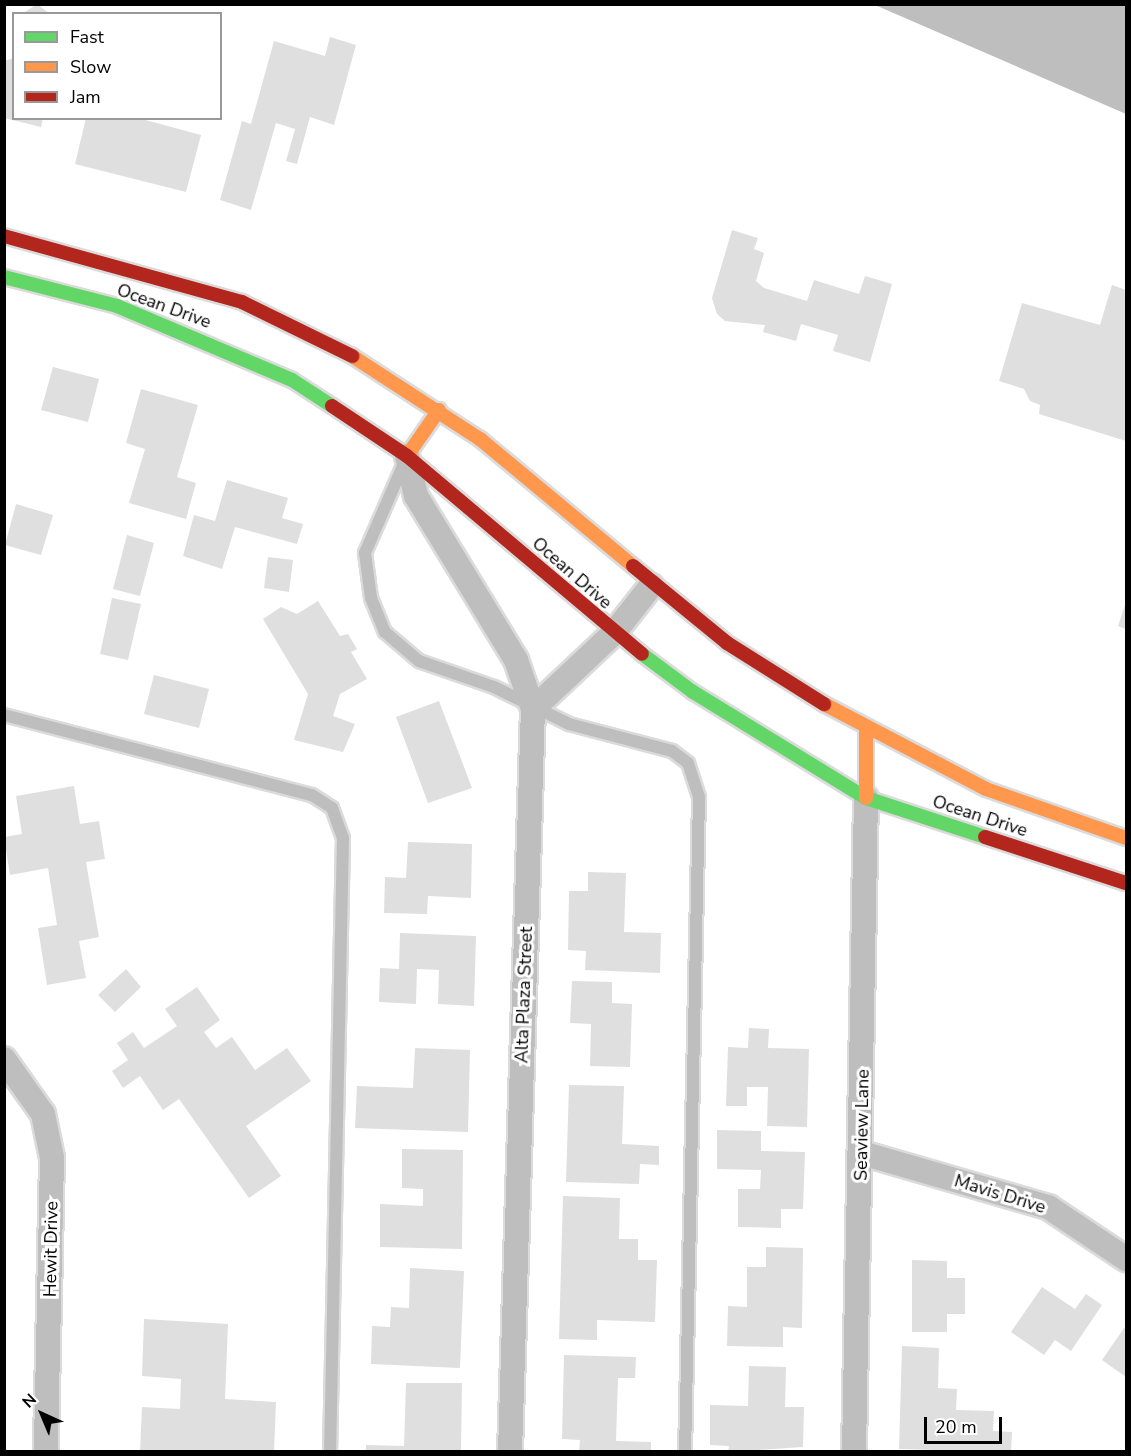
<!DOCTYPE html>
<html>
<head>
<meta charset="utf-8">
<style>
	body { margin:0 }
	#map { position:relative; width:1131px; height:1456px; overflow:hidden; background:#fff; font-family:"Nunito Sans",sans-serif }
	div>[style] { position:absolute }
	.water>* { inset:0; background:#bebebe }
	.building>* { inset:0; background:#dfdfdf }
	.roads { filter:drop-shadow(2px 0 #dbdbdb) drop-shadow(-2px 0 #dbdbdb) drop-shadow(0 2px #dbdbdb) drop-shadow(0 -2px #dbdbdb) }
	.lane>* { height:12px; margin:-6px; padding:0 6px; transform-origin:6px; border-radius:6px; background:#bebebe }
	.street>* { height:24px; margin:-12px; padding:0 12px; transform-origin:12px; border-radius:12px; background:#bebebe }
	.fast>* { height:14px; margin:-7px; padding:0 7px; transform-origin:7px; border-radius:7px; background:#63d668 }
	.slow>* { height:14px; margin:-7px; padding:0 7px; transform-origin:7px; border-radius:7px; background:#ff974d }
	.jam>* { height:14px; margin:-7px; padding:0 7px; transform-origin:7px; border-radius:7px; background:#b3261e }
	span { translate:-50% -50%; white-space:nowrap; text-align:center; line-height:1.15; -webkit-text-stroke:6px #fff; paint-order:stroke }
	.street-label { font-size:18px; color:#000 }
	.frame { position:absolute; inset:0; border:6px solid #000; pointer-events:none }
	.legend { position:absolute; left:12px; top:12px; width:210px; height:108px; box-sizing:border-box; background:#fff; border:2px solid #999; margin:0; padding:8px 10px; list-style:none; font-size:18px; color:#000 }
	.legend li { display:flex; align-items:center; gap:12px; height:30px }
	.legend b { width:30px; border:2px solid #999 }
	.north { position:absolute; left:12px; top:1384px; width:60px; height:60px; -webkit-text-stroke:4px #fff; paint-order:stroke; rotate:316deg; font-size:16px; font-weight:700; line-height:24px; text-align:center; color:#000 }
	.north::after { content:''; display:block; margin:auto; width:21px; height:27px; background:#000; clip-path:polygon(50% 0,100% 100%,50% 72%,0 100%) }
	.scale { position:absolute; left:924px; top:1417px; width:78px; height:27px; box-sizing:border-box; border:3px solid #000; border-top:0; padding-left:8px; font-size:18px; line-height:21px; white-space:nowrap; color:#000; -webkit-text-stroke:4px #fff; paint-order:stroke }
</style>
</head>
<body>
<div id="map">
	<div class="water">
		<div style="clip-path:polygon(875px 5px,1126px 5px,1126px 114px)"></div>
	</div>
	<div class="building">
		<div style="clip-path:polygon(37px 4px,50px 14px,22px 14px)"></div>
		<div style="clip-path:polygon(330px 37px,356px 45px,334px 125px,310px 117px,297px 164px,286px 161px,295px 129px,276px 123px,251px 210px,220px 200px,242px 121px,251px 124px,274px 41px,325px 56px)"></div>
		<div style="clip-path:polygon(14px 58px,14px 118px,43px 118px,41px 127px,4px 118px,4px 61px)"></div>
		<div style="clip-path:polygon(86px 118px,138px 118px,201px 135px,186px 192px,75px 164px)"></div>
		<div style="clip-path:polygon(732px 230px,758px 238px,754px 249px,764px 253px,756px 281px,764px 288px,807px 301px,814px 280px,859px 294px,865px 276px,892px 284px,870px 362px,833px 351px,838px 335px,801px 324px,796px 341px,763px 332px,765px 325px,725px 321px,717px 314px,712px 298px)"></div>
		<div style="clip-path:polygon(1112px 285px,1126px 290px,1126px 441px,1039px 414px,1040px 405px,1030px 401px,1024px 389px,999px 381px,1022px 303px,1100px 325px)"></div>
		<div style="clip-path:polygon(53px 367px,99px 379px,88px 422px,41px 410px)"></div>
		<div style="clip-path:polygon(141px 389px,198px 405px,177px 477px,196px 483px,186px 519px,129px 503px,145px 449px,126px 443px)"></div>
		<div style="clip-path:polygon(227px 480px,288px 498px,282px 518px,303px 524px,297px 544px,235px 527px,222px 569px,183px 556px,194px 515px,215px 521px)"></div>
		<div style="clip-path:polygon(16px 504px,53px 515px,41px 555px,5px 545px)"></div>
		<div style="clip-path:polygon(127px 535px,154px 543px,140px 596px,113px 589px)"></div>
		<div style="clip-path:polygon(268px 557px,293px 560px,289px 592px,264px 588px)"></div>
		<div style="clip-path:polygon(112px 598px,141px 604px,128px 660px,100px 654px)"></div>
		<div style="clip-path:polygon(318px 601px,340px 636px,348px 634px,357px 649px,351px 652px,367px 679px,340px 694px,333px 716px,355px 724px,343px 752px,294px 740px,308px 694px,263px 619px,281px 607px,297px 614px)"></div>
		<div style="clip-path:polygon(1126px 602px,1126px 629px,1118px 626px)"></div>
		<div style="clip-path:polygon(154px 675px,209px 689px,199px 728px,144px 714px)"></div>
		<div style="clip-path:polygon(439px 701px,472px 788px,428px 803px,396px 717px)"></div>
		<div style="clip-path:polygon(74px 786px,80px 824px,99px 821px,105px 859px,86px 862px,99px 937px,79px 941px,86px 978px,47px 985px,38px 928px,57px 925px,48px 868px,10px 875px,4px 837px,22px 834px,16px 796px)"></div>
		<div style="clip-path:polygon(408px 842px,472px 844px,471px 898px,428px 896px,427px 914px,384px 913px,385px 877px,406px 878px)"></div>
		<div style="clip-path:polygon(588px 872px,626px 873px,624px 932px,661px 933px,660px 973px,585px 970px,586px 951px,568px 950px,569px 891px,588px 891px)"></div>
		<div style="clip-path:polygon(400px 933px,476px 936px,474px 1006px,438px 1004px,439px 970px,417px 969px,416px 1004px,379px 1002px,380px 968px,399px 969px)"></div>
		<div style="clip-path:polygon(126px 969px,141px 987px,115px 1012px,98px 995px)"></div>
		<div style="clip-path:polygon(572px 981px,612px 982px,612px 1003px,632px 1004px,630px 1067px,590px 1066px,591px 1024px,570px 1023px)"></div>
		<div style="clip-path:polygon(197px 987px,220px 1020px,204px 1032px,216px 1048px,232px 1037px,255px 1070px,287px 1048px,311px 1081px,246px 1126px,281px 1176px,249px 1198px,179px 1099px,163px 1110px,140px 1076px,123px 1088px,112px 1071px,128px 1060px,117px 1043px,133px 1032px,144px 1048px,177px 1026px,165px 1009px)"></div>
		<div style="clip-path:polygon(749px 1028px,769px 1029px,768px 1048px,809px 1049px,807px 1127px,767px 1126px,768px 1087px,747px 1087px,747px 1106px,726px 1106px,728px 1047px,748px 1048px)"></div>
		<div style="clip-path:polygon(415px 1048px,470px 1050px,468px 1132px,355px 1128px,357px 1086px,413px 1088px)"></div>
		<div style="clip-path:polygon(569px 1085px,624px 1086px,622px 1144px,659px 1146px,659px 1165px,640px 1164px,639px 1184px,566px 1182px)"></div>
		<div style="clip-path:polygon(717px 1130px,761px 1131px,761px 1151px,805px 1152px,803px 1209px,781px 1209px,781px 1228px,738px 1227px,738px 1189px,760px 1189px,761px 1170px,717px 1169px)"></div>
		<div style="clip-path:polygon(402px 1149px,463px 1150px,462px 1249px,380px 1247px,380px 1204px,423px 1206px,423px 1189px,402px 1188px)"></div>
		<div style="clip-path:polygon(563px 1196px,620px 1198px,619px 1239px,638px 1239px,638px 1260px,657px 1260px,655px 1322px,597px 1320px,597px 1340px,559px 1339px)"></div>
		<div style="clip-path:polygon(766px 1247px,803px 1248px,802px 1328px,783px 1327px,783px 1347px,727px 1346px,728px 1306px,747px 1307px,747px 1267px,766px 1267px)"></div>
		<div style="clip-path:polygon(912px 1260px,947px 1261px,947px 1278px,965px 1278px,965px 1314px,947px 1314px,947px 1332px,912px 1332px)"></div>
		<div style="clip-path:polygon(410px 1268px,464px 1271px,460px 1368px,371px 1364px,372px 1326px,390px 1327px,391px 1307px,409px 1308px)"></div>
		<div style="clip-path:polygon(1042px 1287px,1075px 1309px,1086px 1294px,1102px 1305px,1071px 1351px,1055px 1340px,1044px 1355px,1011px 1332px)"></div>
		<div style="clip-path:polygon(144px 1319px,228px 1324px,225px 1399px,276px 1402px,274px 1452px,140px 1452px,142px 1407px,180px 1409px,181px 1379px,142px 1376px)"></div>
		<div style="clip-path:polygon(1124px 1328px,1126px 1330px,1126px 1377px,1102px 1360px)"></div>
		<div style="clip-path:polygon(902px 1346px,939px 1348px,938px 1388px,957px 1389px,956px 1410px,994px 1411px,993px 1431px,1012px 1432px,1011px 1452px,899px 1449px)"></div>
		<div style="clip-path:polygon(564px 1355px,636px 1357px,635px 1378px,618px 1378px,616px 1441px,651px 1442px,651px 1452px,579px 1452px,580px 1440px,562px 1439px)"></div>
		<div style="clip-path:polygon(749px 1366px,786px 1367px,785px 1407px,804px 1407px,803px 1447px,728px 1452px,729px 1446px,710px 1445px,710px 1405px,748px 1406px)"></div>
		<div style="clip-path:polygon(406px 1383px,462px 1383px,461px 1452px,366px 1452px,366px 1445px,404px 1446px)"></div>
	</div>
	<div class="roads">
		<div class="lane">
			<div style="left:406px;top:459px;width:103px;rotate:113.6deg"></div>
			<div style="left:365px;top:553px;width:45px;rotate:82.4deg"></div>
			<div style="left:371px;top:598px;width:37px;rotate:68deg"></div>
			<div style="left:385px;top:632px;width:45px;rotate:40.5deg"></div>
			<div style="left:419px;top:661px;width:79px;rotate:19.1deg"></div>
			<div style="left:494px;top:687px;width:84px;rotate:26.3deg"></div>
			<div style="left:569px;top:724px;width:106px;rotate:14.7deg"></div>
			<div style="left:672px;top:751px;width:20px;rotate:37deg"></div>
			<div style="left:688px;top:763px;width:36px;rotate:72deg"></div>
			<div style="left:699px;top:797px;width:655px;rotate:91.22deg"></div>
			<div style="left:4px;top:715px;width:318px;rotate:14.6deg"></div>
			<div style="left:312px;top:795px;width:24px;rotate:33deg"></div>
			<div style="left:332px;top:808px;width:32px;rotate:70deg"></div>
			<div style="left:343px;top:838px;width:614px;rotate:91.21deg"></div>
		</div>
		<div class="street">
			<div style="left:407px;top:456px;width:41px;rotate:77.3deg"></div>
			<div style="left:416px;top:496px;width:192px;rotate:58.6deg"></div>
			<div style="left:516px;top:660px;width:52px;rotate:70.9deg"></div>
			<div style="left:4px;top:1059px;width:67px;rotate:54.7deg"></div>
			<div style="left:43px;top:1114px;width:45px;rotate:78.4deg"></div>
			<div style="left:52px;top:1158px;width:294px;rotate:91.2deg"></div>
			<div style="left:862px;top:1153px;width:194px;rotate:16.2deg"></div>
			<div style="left:1048px;top:1207px;width:94px;rotate:33.7deg"></div>
			<div style="left:510px;top:1452px;width:743px;rotate:-88.23deg"></div>
			<div style="left:533px;top:709px;width:111px;rotate:-43.2deg"></div>
			<div style="left:614px;top:633px;width:60px;rotate:-51.8deg"></div>
			<div style="left:854px;top:1452px;width:654px;rotate:-88.95deg"></div>
		</div>
		<div class="fast">
			<div style="left:4px;top:277px;width:117px;rotate:14.4deg"></div>
			<div style="left:117px;top:306px;width:190px;rotate:22.9deg"></div>
			<div style="left:292px;top:380px;width:48px;rotate:33deg"></div>
			<div style="left:642px;top:654px;width:64px;rotate:36.7deg"></div>
			<div style="left:693px;top:692px;width:203px;rotate:31.5deg"></div>
			<div style="left:866px;top:798px;width:125px;rotate:18.1deg"></div>
		</div>
		<div class="slow">
			<div style="left:352px;top:356px;width:153px;rotate:33deg"></div>
			<div style="left:480px;top:439px;width:199px;rotate:39.7deg"></div>
			<div style="left:407px;top:456px;width:56px;rotate:-55.2deg"></div>
			<div style="left:824px;top:704px;width:183px;rotate:27.7deg"></div>
			<div style="left:986px;top:789px;width:148px;rotate:19.3deg"></div>
			<div style="left:866px;top:730px;width:68px;rotate:90deg"></div>
		</div>
		<div class="jam">
			<div style="left:4px;top:236px;width:247px;rotate:15.5deg"></div>
			<div style="left:242px;top:302px;width:123px;rotate:26.1deg"></div>
			<div style="left:332px;top:406px;width:90px;rotate:33.7deg"></div>
			<div style="left:407px;top:456px;width:307px;rotate:40.1deg"></div>
			<div style="left:633px;top:566px;width:122px;rotate:39.3deg"></div>
			<div style="left:727px;top:643px;width:115px;rotate:32.2deg"></div>
			<div style="left:985px;top:837px;width:148px;rotate:18.1deg"></div>
		</div>
	</div>
	<div class="street-label">
		<span style="left:164px;top:306px;rotate:20deg">Ocean Drive</span>
		<span style="left:572px;top:573px;rotate:41deg">Ocean Drive</span>
		<span style="left:980px;top:816px;rotate:18deg">Ocean Drive</span>
		<span style="left:524px;top:995px;rotate:-88deg">Alta Plaza Street</span>
		<span style="left:862px;top:1125px;rotate:-89deg">Seaview Lane</span>
		<span style="left:1000px;top:1194px;rotate:17deg">Mavis Drive</span>
		<span style="left:51px;top:1249px;rotate:-89deg">Hewit Drive</span>
	</div>
	<div class="frame"></div>
	<ul class="legend">
	<li><b style="height:8px;background:#63d668"></b>Fast</li>
	<li><b style="height:8px;background:#ff974d"></b>Slow</li>
	<li><b style="height:8px;background:#b3261e"></b>Jam</li>
	</ul>
	<div class="north">N</div>
	<div class="scale">20 m</div>
</div>
</body>
</html>
